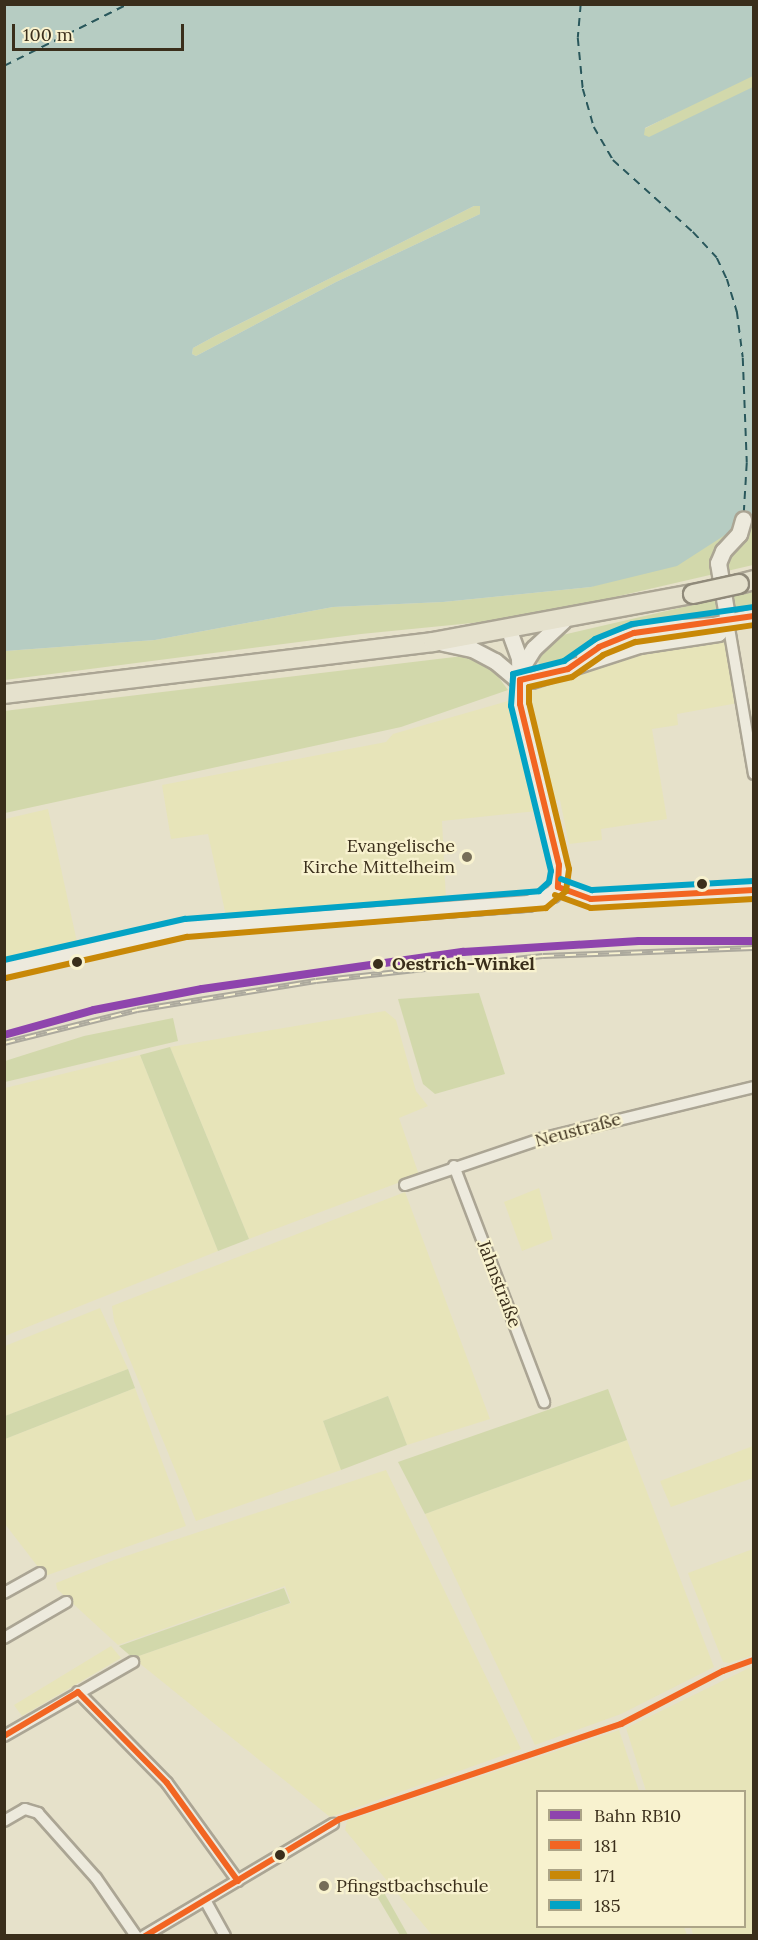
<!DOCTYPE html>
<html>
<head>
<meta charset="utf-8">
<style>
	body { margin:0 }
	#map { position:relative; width:758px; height:1940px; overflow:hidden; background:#e6e1ca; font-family:Lora,serif }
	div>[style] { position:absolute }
	.farmland>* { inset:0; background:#e7e4b9 }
	.green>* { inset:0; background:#d2d8ab }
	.water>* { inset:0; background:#b6ccc2 }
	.ferry>* { height:1.5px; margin-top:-0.75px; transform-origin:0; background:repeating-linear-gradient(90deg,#29575b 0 8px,transparent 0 14px) }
	.roads { filter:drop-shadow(2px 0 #aba594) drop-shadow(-2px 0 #aba594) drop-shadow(0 2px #aba594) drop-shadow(0 -2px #aba594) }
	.street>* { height:10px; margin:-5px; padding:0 5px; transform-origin:5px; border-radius:5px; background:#edeadd }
	.secondary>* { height:15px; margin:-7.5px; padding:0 7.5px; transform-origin:7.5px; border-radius:7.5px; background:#edeadd }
	.primary>* { height:18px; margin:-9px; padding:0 9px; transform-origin:9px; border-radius:9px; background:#e5e1cd }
	.rail>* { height:6px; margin-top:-3px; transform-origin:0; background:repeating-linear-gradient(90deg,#f8f2cf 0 11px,#aca99d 0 22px); box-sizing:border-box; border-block:2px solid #aca99d }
	.bridges { filter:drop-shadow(2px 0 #908a7a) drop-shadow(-2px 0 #908a7a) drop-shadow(0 2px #908a7a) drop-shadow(0 -2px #908a7a) }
	.primary-bridge>* { height:18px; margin:-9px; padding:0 9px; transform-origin:9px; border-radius:9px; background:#e5e1cd }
	.bus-1>* { height:6px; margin:-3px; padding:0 3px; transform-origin:3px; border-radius:3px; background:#f26522 }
	.bus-2>* { height:6px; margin:-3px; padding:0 3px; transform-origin:3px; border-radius:3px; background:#c88807 }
	.bus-3>* { height:6px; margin:-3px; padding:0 3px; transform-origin:3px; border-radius:3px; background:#03a3c5 }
	.rail-1>* { height:8px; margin:-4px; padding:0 4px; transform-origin:4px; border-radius:4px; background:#8e44ad }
	.dots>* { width:16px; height:16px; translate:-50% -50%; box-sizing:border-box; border:3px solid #f8f2cf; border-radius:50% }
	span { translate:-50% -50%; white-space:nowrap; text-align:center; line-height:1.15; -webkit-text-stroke:4.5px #f8f2cf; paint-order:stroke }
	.poi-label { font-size:18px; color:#3a2e1b }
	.right { translate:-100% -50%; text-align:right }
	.left { translate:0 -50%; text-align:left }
	.stop-label { font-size:18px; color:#3a2e1b; font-weight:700 }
	.street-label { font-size:18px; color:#3a2e1b }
	.frame { position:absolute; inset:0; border:6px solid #3a2e1b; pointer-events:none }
	.legend { position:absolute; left:536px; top:1790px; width:210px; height:138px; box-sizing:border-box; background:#f8f2cf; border:2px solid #aca487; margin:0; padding:8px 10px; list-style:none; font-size:18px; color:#3a2e1b }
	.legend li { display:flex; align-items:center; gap:12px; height:30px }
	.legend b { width:30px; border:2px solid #aca487 }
	.scale { position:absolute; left:12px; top:24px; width:172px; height:27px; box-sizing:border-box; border:3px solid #3a2e1b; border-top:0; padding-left:8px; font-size:18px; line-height:21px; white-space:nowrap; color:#3a2e1b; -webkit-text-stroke:4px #f8f2cf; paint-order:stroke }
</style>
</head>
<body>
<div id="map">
	<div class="farmland">
		<div style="clip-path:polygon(725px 639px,738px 703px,677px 714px,678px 725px,652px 729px,667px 819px,601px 829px,602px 840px,569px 844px,560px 800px,549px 802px,525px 702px,527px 693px,650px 650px)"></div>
		<div style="clip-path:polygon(508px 701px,537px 811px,442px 821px,446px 900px,226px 916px,208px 834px,171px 839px,162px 785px,386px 742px,393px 734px)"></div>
		<div style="clip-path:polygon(48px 809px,77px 942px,5px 959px,5px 819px)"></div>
		<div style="clip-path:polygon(385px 1011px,396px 1020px,416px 1091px,428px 1106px,399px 1118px,419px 1175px,249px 1239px,170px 1047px)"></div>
		<div style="clip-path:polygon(140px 1055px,218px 1251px,5px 1336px,5px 1088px)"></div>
		<div style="clip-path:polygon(539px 1188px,553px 1239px,522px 1251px,504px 1202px)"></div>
		<div style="clip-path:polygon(405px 1192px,490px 1419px,407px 1445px,388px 1396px,323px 1421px,341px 1470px,196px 1521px,114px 1321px,112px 1306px)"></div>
		<div style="clip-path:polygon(100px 1308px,128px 1369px,5px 1416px,5px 1346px)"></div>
		<div style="clip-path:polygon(135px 1388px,186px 1526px,45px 1576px,5px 1524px,5px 1439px)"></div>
		<div style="clip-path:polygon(627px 1440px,714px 1667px,621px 1714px,535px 1745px,425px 1514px)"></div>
		<div style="clip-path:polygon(753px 1446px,753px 1478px,671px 1507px,660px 1481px)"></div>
		<div style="clip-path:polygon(386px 1470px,521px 1749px,330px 1817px,133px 1658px,291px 1603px,285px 1586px,118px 1645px,57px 1589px,56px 1583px,114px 1560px)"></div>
		<div style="clip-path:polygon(753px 1549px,753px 1655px,730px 1663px,723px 1662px,688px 1573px)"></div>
		<div style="clip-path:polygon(111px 1646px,121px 1658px,22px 1716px,14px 1705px)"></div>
		<div style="clip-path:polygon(753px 1666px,753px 1935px,693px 1935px,691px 1927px,744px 1926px,744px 1792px,646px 1791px,626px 1728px)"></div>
		<div style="clip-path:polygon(619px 1730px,639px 1791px,538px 1792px,538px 1926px,684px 1927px,687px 1935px,432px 1935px,345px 1830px,347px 1821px)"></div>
	</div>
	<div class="green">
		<div style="clip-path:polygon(753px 73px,753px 93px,648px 147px,638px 132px)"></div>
		<div style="clip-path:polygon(474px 206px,480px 206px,480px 214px,336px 282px,196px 356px,192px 354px,193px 348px,215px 336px)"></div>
		<div style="clip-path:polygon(753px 517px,753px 565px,524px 618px,361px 634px,5px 680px,5px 651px,155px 640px,333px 607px,443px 602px,591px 587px)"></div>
		<div style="clip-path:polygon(753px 591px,753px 611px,648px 623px,580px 648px,554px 666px,544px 669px,536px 660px,536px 654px,558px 636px)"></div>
		<div style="clip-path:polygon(463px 656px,491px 667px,508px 690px,401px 727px,5px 813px,4px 711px)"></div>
		<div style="clip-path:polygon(479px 993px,505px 1074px,435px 1094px,423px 1084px,398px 999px)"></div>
		<div style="clip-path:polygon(173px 1018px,178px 1041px,5px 1082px,5px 1061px,84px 1036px)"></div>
		<div style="clip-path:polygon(170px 1047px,249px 1239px,218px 1251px,140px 1055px)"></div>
		<div style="clip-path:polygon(128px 1369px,135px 1388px,5px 1439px,5px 1416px)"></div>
		<div style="clip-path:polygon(608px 1389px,627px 1440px,425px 1514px,398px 1462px)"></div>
		<div style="clip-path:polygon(388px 1396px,407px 1445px,341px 1470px,323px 1421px)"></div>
		<div style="clip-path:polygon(284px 1588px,290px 1603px,133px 1658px,119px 1646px)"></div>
		<div style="clip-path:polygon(382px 1889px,408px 1935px,400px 1935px,375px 1893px)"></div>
	</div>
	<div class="water">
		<div style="clip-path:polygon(evenodd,5px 5px,753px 5px,753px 76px,645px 128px,644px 135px,649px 137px,753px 87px,753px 517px,677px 566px,591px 587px,443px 602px,333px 607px,155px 640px,5px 651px,5px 5px,474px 206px,480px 206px,480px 214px,336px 282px,196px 356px,192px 354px,193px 348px,215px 336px,474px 206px)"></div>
	</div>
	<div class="ferry">
		<div style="left:581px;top:4px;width:34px;rotate:95deg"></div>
		<div style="left:578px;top:38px;width:51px;rotate:84.4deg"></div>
		<div style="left:583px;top:89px;width:40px;rotate:74deg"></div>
		<div style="left:594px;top:127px;width:38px;rotate:60deg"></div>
		<div style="left:613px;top:160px;width:108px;rotate:42deg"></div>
		<div style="left:693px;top:232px;width:35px;rotate:47deg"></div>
		<div style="left:717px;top:258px;width:23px;rotate:65deg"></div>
		<div style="left:727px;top:279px;width:34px;rotate:73deg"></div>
		<div style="left:737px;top:311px;width:47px;rotate:82.7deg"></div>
		<div style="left:743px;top:358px;width:105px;rotate:87.8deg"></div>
		<div style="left:747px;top:463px;width:50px;rotate:93.4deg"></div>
		<div style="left:4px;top:66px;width:139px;rotate:-26.6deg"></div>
	</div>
	<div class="roads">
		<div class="street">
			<div style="left:728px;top:622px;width:154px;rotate:80.3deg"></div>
			<div style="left:454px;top:1166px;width:253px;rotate:69.1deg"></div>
			<div style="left:405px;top:1185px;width:144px;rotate:-18.7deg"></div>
			<div style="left:541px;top:1139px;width:219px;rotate:-13.7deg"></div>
			<div style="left:4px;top:1593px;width:41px;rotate:-29.1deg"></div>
			<div style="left:4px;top:1638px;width:72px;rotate:-30.1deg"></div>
			<div style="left:78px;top:1692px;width:127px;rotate:45.6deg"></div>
			<div style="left:167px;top:1783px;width:121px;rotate:54.1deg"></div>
			<div style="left:4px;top:1736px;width:149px;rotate:-29.8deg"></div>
			<div style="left:4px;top:1821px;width:24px;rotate:-30deg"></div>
			<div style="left:25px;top:1809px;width:14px;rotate:17deg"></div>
			<div style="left:38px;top:1813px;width:87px;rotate:48.3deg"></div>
			<div style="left:96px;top:1878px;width:70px;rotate:55.4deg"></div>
			<div style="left:205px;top:1900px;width:41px;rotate:60.9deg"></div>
			<div style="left:144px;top:1936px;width:220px;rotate:-30.7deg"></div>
		</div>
		<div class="secondary">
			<div style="left:728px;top:622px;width:60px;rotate:-99.6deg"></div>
			<div style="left:718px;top:563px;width:13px;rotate:-67deg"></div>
			<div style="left:723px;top:551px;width:23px;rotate:-47deg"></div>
			<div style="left:739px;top:534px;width:15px;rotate:-74deg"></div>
			<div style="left:443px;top:643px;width:30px;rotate:12deg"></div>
			<div style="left:472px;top:649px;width:26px;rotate:28deg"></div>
			<div style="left:495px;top:661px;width:26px;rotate:40deg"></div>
			<div style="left:515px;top:678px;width:16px;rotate:7deg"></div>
			<div style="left:531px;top:680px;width:114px;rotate:-18deg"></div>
			<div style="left:639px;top:645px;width:80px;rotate:-8.6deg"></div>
			<div style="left:718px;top:633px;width:15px;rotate:-48deg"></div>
			<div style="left:584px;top:657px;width:30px;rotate:-30deg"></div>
			<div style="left:610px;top:642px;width:44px;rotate:-17.2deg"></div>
			<div style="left:652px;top:629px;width:61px;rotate:-3.8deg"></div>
			<div style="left:713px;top:625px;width:42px;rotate:-12.4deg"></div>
			<div style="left:520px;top:670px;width:26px;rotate:-58deg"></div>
			<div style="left:534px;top:648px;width:40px;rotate:-43deg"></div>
			<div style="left:558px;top:887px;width:35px;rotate:20deg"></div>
			<div style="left:591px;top:899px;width:163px;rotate:-3.2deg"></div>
			<div style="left:4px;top:969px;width:187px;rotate:-12.7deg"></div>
			<div style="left:186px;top:928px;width:343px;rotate:-4.2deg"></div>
			<div style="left:528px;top:903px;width:26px;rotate:-21deg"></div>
			<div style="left:552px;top:894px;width:9px;rotate:-49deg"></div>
			<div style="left:558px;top:887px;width:17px;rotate:-83deg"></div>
			<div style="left:560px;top:870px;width:171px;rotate:-103.5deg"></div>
			<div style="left:520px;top:704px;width:46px;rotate:-91.2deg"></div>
			<div style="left:519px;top:658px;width:30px;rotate:-110deg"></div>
		</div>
		<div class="primary">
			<div style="left:739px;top:584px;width:16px;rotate:-15deg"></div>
			<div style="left:4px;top:694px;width:432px;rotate:-6.9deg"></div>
			<div style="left:433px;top:642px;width:264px;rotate:-10.5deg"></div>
		</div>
	</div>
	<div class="rail">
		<div style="left:4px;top:1043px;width:137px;rotate:-13.9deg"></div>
		<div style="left:137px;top:1010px;width:181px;rotate:-9.2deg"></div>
		<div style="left:316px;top:981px;width:228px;rotate:-6.3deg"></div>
		<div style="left:543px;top:956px;width:211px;rotate:-2.2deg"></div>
	</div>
	<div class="bridges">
		<div class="primary-bridge">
			<div style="left:693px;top:594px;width:47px;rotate:-12.3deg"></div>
		</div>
	</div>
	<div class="bus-1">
		<div style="left:520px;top:680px;width:49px;rotate:-12.9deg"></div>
		<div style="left:568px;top:669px;width:38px;rotate:-35deg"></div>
		<div style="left:599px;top:647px;width:38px;rotate:-22deg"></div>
		<div style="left:634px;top:633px;width:121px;rotate:-8.1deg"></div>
		<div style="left:520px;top:680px;width:24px;rotate:90deg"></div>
		<div style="left:520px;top:704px;width:166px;rotate:76.4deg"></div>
		<div style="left:559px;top:865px;width:22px;rotate:93deg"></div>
		<div style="left:558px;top:887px;width:35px;rotate:20deg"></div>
		<div style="left:591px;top:899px;width:163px;rotate:-3.2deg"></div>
		<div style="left:4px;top:1736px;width:86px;rotate:-30.7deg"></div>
		<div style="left:78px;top:1692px;width:127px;rotate:45.6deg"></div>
		<div style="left:167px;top:1783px;width:121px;rotate:54.1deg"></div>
		<div style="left:145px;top:1936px;width:227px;rotate:-31deg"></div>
		<div style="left:340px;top:1819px;width:297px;rotate:-18.7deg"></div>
		<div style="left:621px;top:1724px;width:115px;rotate:-27.5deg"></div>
		<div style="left:723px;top:1671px;width:33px;rotate:-20deg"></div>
	</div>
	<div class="bus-2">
		<div style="left:555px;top:895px;width:38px;rotate:20deg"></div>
		<div style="left:591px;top:908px;width:163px;rotate:-3.2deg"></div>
		<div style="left:6px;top:978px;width:186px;rotate:-12.8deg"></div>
		<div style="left:187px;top:937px;width:360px;rotate:-4.6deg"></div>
		<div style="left:546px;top:908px;width:26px;rotate:-40deg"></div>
		<div style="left:566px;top:891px;width:22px;rotate:-82deg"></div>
		<div style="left:569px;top:869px;width:171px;rotate:-103.5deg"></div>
		<div style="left:529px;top:703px;width:16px;rotate:-90deg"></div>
		<div style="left:529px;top:687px;width:44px;rotate:-13.1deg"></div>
		<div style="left:572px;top:677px;width:38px;rotate:-35deg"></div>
		<div style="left:603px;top:655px;width:35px;rotate:-22deg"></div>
		<div style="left:636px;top:642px;width:119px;rotate:-8.2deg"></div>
	</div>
	<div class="bus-3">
		<div style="left:561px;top:879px;width:33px;rotate:20deg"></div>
		<div style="left:592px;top:890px;width:162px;rotate:-3.2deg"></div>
		<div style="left:4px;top:960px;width:186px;rotate:-12.8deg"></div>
		<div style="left:185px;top:919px;width:355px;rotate:-4.5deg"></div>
		<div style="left:539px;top:891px;width:13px;rotate:-42deg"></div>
		<div style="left:549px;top:882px;width:11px;rotate:-80deg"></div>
		<div style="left:551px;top:871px;width:170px;rotate:-103.6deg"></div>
		<div style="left:511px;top:706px;width:32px;rotate:-86deg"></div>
		<div style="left:513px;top:674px;width:53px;rotate:-14.3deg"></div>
		<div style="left:564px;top:661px;width:38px;rotate:-35deg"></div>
		<div style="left:595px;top:639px;width:40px;rotate:-22deg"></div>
		<div style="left:632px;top:624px;width:122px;rotate:-8deg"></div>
	</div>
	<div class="rail-1">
		<div style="left:4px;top:1035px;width:93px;rotate:-15.5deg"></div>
		<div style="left:94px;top:1010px;width:110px;rotate:-11deg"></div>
		<div style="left:202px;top:989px;width:264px;rotate:-8.1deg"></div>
		<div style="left:463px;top:952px;width:176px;rotate:-3.6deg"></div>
		<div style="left:639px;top:941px;width:115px"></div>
	</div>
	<div class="dots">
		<div style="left:467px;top:857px;background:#766d58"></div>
		<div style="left:702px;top:884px;background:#3a2e1b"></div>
		<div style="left:77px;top:962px;background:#3a2e1b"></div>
		<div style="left:378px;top:964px;background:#3a2e1b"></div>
		<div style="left:280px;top:1855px;background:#3a2e1b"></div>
		<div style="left:324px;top:1886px;background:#766d58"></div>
	</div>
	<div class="poi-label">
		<span class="right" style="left:455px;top:857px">Evangelische<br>Kirche Mittelheim</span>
		<span class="left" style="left:336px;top:1886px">Pfingstbachschule</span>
	</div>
	<div class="stop-label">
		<span class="left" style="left:392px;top:964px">Oestrich-Winkel</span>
	</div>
	<div class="street-label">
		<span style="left:578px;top:1130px;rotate:-15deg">Neustraße</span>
		<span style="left:499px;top:1284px;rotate:69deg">Jahnstraße</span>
	</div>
	<div class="frame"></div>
	<ul class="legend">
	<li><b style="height:8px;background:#8e44ad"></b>Bahn RB10</li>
	<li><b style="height:8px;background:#f26522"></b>181</li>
	<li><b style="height:8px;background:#c88807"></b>171</li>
	<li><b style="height:8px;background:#03a3c5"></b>185</li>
	</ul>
	<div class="scale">100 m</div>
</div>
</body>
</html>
